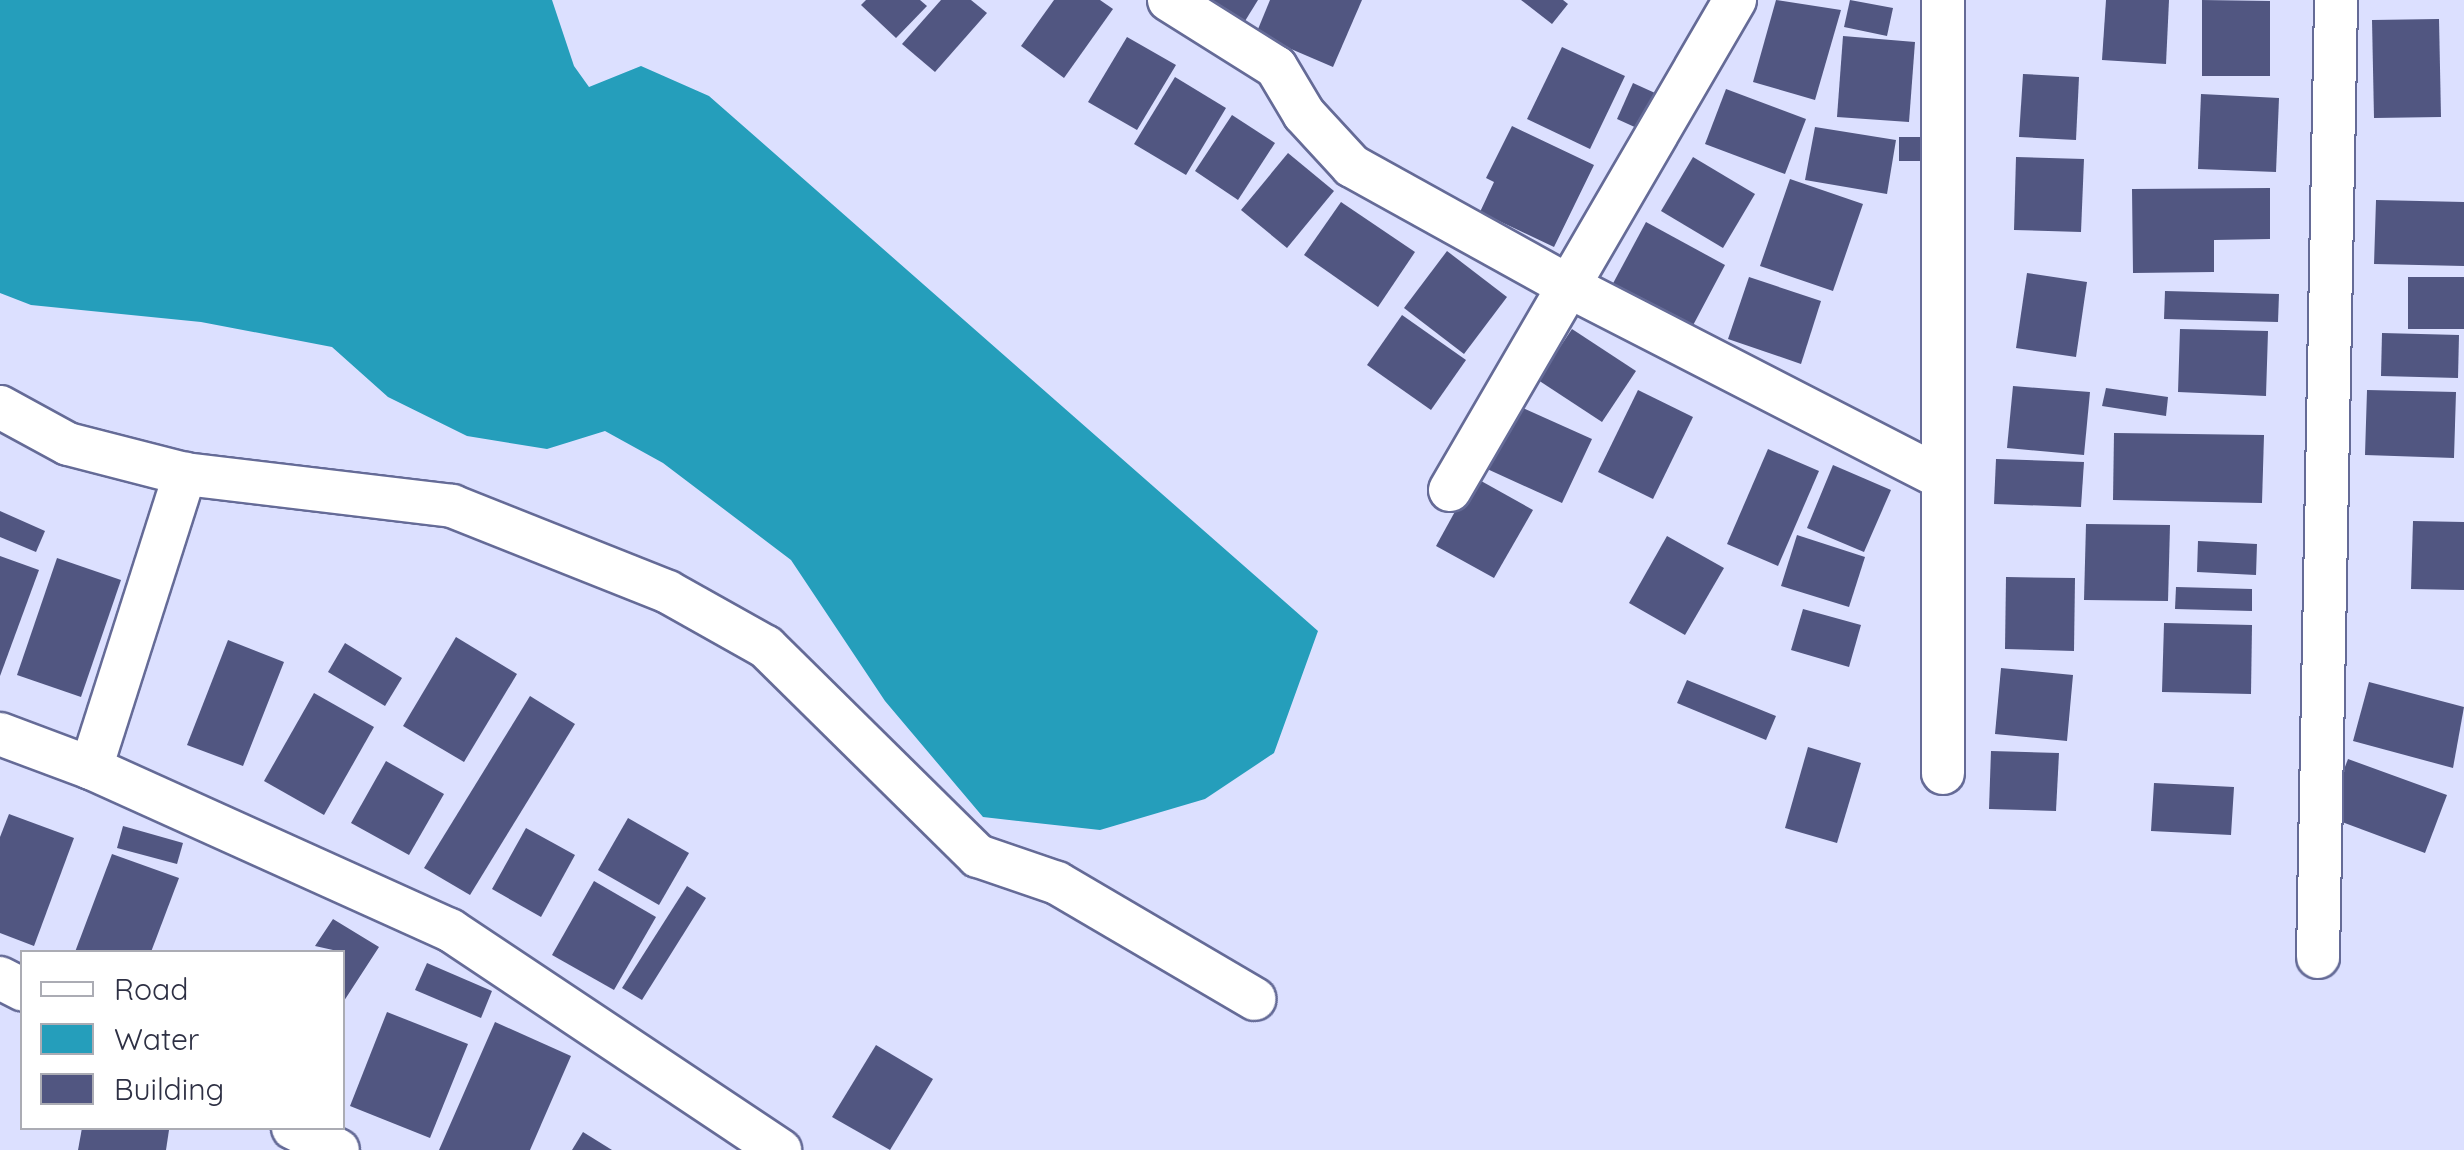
<!DOCTYPE html>
<html>
<head>
<meta charset="utf-8">
<style>
	body { margin:0 }
	#map { position:relative; width:2464px; height:1150px; overflow:hidden; background:#dce0ff; font-family:Quicksand,sans-serif }
	div>[style] { position:absolute }
	.water>* { inset:0; background:#259ebb }
	.building>* { inset:0; background:#515681 }
	.roads { filter:drop-shadow(2px 0 #656b97) drop-shadow(-2px 0 #656b97) drop-shadow(0 2px #656b97) drop-shadow(0 -2px #656b97) }
	.minor>* { height:42px; margin:-21px; padding:0 21px; transform-origin:21px; border-radius:21px; background:#fff }
	span { translate:-50% -50%; white-space:nowrap; text-align:center; line-height:1.15; -webkit-text-stroke:10px #fff; paint-order:stroke }
	.legend { position:absolute; left:20px; top:950px; width:325px; height:180px; box-sizing:border-box; background:#fff; border:2px solid #abacb4; margin:0; padding:12px 18px; list-style:none; font-size:30px; color:#2e3044 }
	.legend li { display:flex; align-items:center; gap:20px; height:50px }
	.legend b { width:50px; border:2px solid #abacb4 }
</style>
</head>
<body>
<div id="map">
	<div class="water">
		<div style="clip-path:polygon(0 0,552px 0,574px 66px,589px 87px,641px 66px,709px 96px,1318px 631px,1274px 753px,1205px 799px,1100px 830px,983px 817px,885px 701px,791px 560px,663px 463px,605px 431px,547px 449px,467px 436px,388px 397px,332px 347px,201px 322px,31px 305px,0 293px)"></div>
	</div>
	<div class="building">
		<div style="clip-path:polygon(866px 0,920px 0,927px 6px,896px 38px,861px 5px)"></div>
		<div style="clip-path:polygon(941px 0,971px 0,987px 13px,935px 72px,902px 44px)"></div>
		<div style="clip-path:polygon(1054px 0,1100px 0,1113px 9px,1064px 78px,1021px 46px)"></div>
		<div style="clip-path:polygon(1208px 0,1258px 0,1245px 21px)"></div>
		<div style="clip-path:polygon(1270px 0,1362px 0,1333px 67px,1256px 34px)"></div>
		<div style="clip-path:polygon(1521px 0,1563px 0,1568px 4px,1552px 24px)"></div>
		<div style="clip-path:polygon(1776px 0,1841px 10px,1815px 100px,1753px 82px)"></div>
		<div style="clip-path:polygon(1850px 0,1893px 8px,1887px 36px,1844px 27px)"></div>
		<div style="clip-path:polygon(2106px 0,2169px 0,2166px 64px,2102px 60px)"></div>
		<div style="clip-path:polygon(2202px 0,2270px 1px,2270px 76px,2202px 76px)"></div>
		<div style="clip-path:polygon(2439px 19px,2441px 117px,2374px 118px,2372px 20px)"></div>
		<div style="clip-path:polygon(1843px 36px,1915px 42px,1909px 122px,1837px 117px)"></div>
		<div style="clip-path:polygon(1127px 37px,1176px 65px,1137px 130px,1088px 102px)"></div>
		<div style="clip-path:polygon(1562px 47px,1625px 76px,1590px 149px,1527px 119px)"></div>
		<div style="clip-path:polygon(2023px 74px,2079px 77px,2076px 140px,2019px 137px)"></div>
		<div style="clip-path:polygon(1175px 77px,1226px 108px,1186px 175px,1134px 144px)"></div>
		<div style="clip-path:polygon(1633px 83px,1666px 98px,1650px 134px,1617px 119px)"></div>
		<div style="clip-path:polygon(1726px 89px,1806px 119px,1785px 174px,1705px 144px)"></div>
		<div style="clip-path:polygon(2201px 94px,2279px 98px,2276px 172px,2198px 169px)"></div>
		<div style="clip-path:polygon(1232px 115px,1275px 143px,1238px 200px,1195px 171px)"></div>
		<div style="clip-path:polygon(1512px 126px,1594px 165px,1554px 247px,1480px 212px,1494px 182px,1486px 178px)"></div>
		<div style="clip-path:polygon(1815px 127px,1896px 140px,1887px 194px,1805px 180px)"></div>
		<div style="clip-path:polygon(1899px 137px,1926px 137px,1925px 161px,1899px 161px)"></div>
		<div style="clip-path:polygon(1288px 153px,1334px 191px,1287px 248px,1241px 210px)"></div>
		<div style="clip-path:polygon(1693px 157px,1755px 194px,1723px 248px,1661px 211px)"></div>
		<div style="clip-path:polygon(2016px 157px,2084px 159px,2081px 232px,2014px 230px)"></div>
		<div style="clip-path:polygon(1790px 179px,1863px 204px,1833px 291px,1760px 266px)"></div>
		<div style="clip-path:polygon(2270px 188px,2270px 239px,2214px 240px,2214px 272px,2133px 273px,2132px 189px)"></div>
		<div style="clip-path:polygon(2376px 200px,2464px 202px,2464px 266px,2374px 264px)"></div>
		<div style="clip-path:polygon(1341px 202px,1415px 252px,1378px 307px,1304px 255px)"></div>
		<div style="clip-path:polygon(1646px 222px,1725px 265px,1690px 331px,1610px 289px)"></div>
		<div style="clip-path:polygon(1447px 251px,1507px 297px,1464px 354px,1404px 308px)"></div>
		<div style="clip-path:polygon(2027px 273px,2087px 282px,2076px 357px,2016px 348px)"></div>
		<div style="clip-path:polygon(1749px 277px,1821px 301px,1801px 364px,1728px 339px)"></div>
		<div style="clip-path:polygon(2408px 277px,2464px 277px,2464px 329px,2408px 329px)"></div>
		<div style="clip-path:polygon(2165px 291px,2279px 294px,2278px 322px,2164px 319px)"></div>
		<div style="clip-path:polygon(1402px 315px,1466px 360px,1431px 410px,1367px 365px)"></div>
		<div style="clip-path:polygon(1572px 329px,1636px 371px,1602px 422px,1538px 380px)"></div>
		<div style="clip-path:polygon(2180px 329px,2268px 331px,2266px 396px,2178px 392px)"></div>
		<div style="clip-path:polygon(2382px 333px,2459px 335px,2458px 378px,2381px 376px)"></div>
		<div style="clip-path:polygon(2013px 386px,2090px 392px,2084px 455px,2007px 448px)"></div>
		<div style="clip-path:polygon(2106px 388px,2168px 397px,2166px 416px,2102px 406px)"></div>
		<div style="clip-path:polygon(1638px 390px,1693px 417px,1653px 499px,1598px 472px)"></div>
		<div style="clip-path:polygon(2367px 390px,2456px 392px,2454px 458px,2365px 455px)"></div>
		<div style="clip-path:polygon(1514px 404px,1592px 439px,1562px 503px,1485px 468px)"></div>
		<div style="clip-path:polygon(2114px 433px,2264px 435px,2262px 503px,2113px 500px)"></div>
		<div style="clip-path:polygon(1768px 449px,1819px 471px,1778px 566px,1727px 544px)"></div>
		<div style="clip-path:polygon(1996px 459px,2084px 462px,2081px 507px,1994px 504px)"></div>
		<div style="clip-path:polygon(1833px 465px,1891px 490px,1864px 552px,1807px 528px)"></div>
		<div style="clip-path:polygon(1474px 477px,1533px 510px,1494px 578px,1436px 546px)"></div>
		<div style="clip-path:polygon(0 511px,45px 531px,36px 552px,0 537px)"></div>
		<div style="clip-path:polygon(2413px 521px,2464px 522px,2464px 590px,2411px 589px)"></div>
		<div style="clip-path:polygon(2086px 524px,2170px 525px,2168px 601px,2084px 600px)"></div>
		<div style="clip-path:polygon(1797px 535px,1865px 557px,1849px 607px,1781px 586px)"></div>
		<div style="clip-path:polygon(1667px 536px,1724px 568px,1685px 635px,1629px 603px)"></div>
		<div style="clip-path:polygon(2198px 541px,2257px 544px,2256px 575px,2197px 572px)"></div>
		<div style="clip-path:polygon(0 556px,39px 570px,0 676px)"></div>
		<div style="clip-path:polygon(57px 558px,121px 580px,81px 697px,17px 675px)"></div>
		<div style="clip-path:polygon(2006px 577px,2075px 578px,2074px 651px,2005px 649px)"></div>
		<div style="clip-path:polygon(2176px 587px,2252px 589px,2252px 611px,2175px 609px)"></div>
		<div style="clip-path:polygon(1803px 609px,1861px 625px,1849px 667px,1791px 650px)"></div>
		<div style="clip-path:polygon(2164px 623px,2252px 625px,2251px 694px,2162px 692px)"></div>
		<div style="clip-path:polygon(456px 637px,517px 674px,464px 762px,403px 726px)"></div>
		<div style="clip-path:polygon(228px 640px,284px 662px,243px 766px,187px 745px)"></div>
		<div style="clip-path:polygon(345px 643px,402px 678px,385px 706px,328px 672px)"></div>
		<div style="clip-path:polygon(2001px 668px,2073px 675px,2067px 741px,1995px 734px)"></div>
		<div style="clip-path:polygon(1687px 680px,1776px 716px,1766px 740px,1677px 703px)"></div>
		<div style="clip-path:polygon(2369px 682px,2464px 707px,2453px 768px,2353px 741px)"></div>
		<div style="clip-path:polygon(314px 693px,374px 727px,324px 815px,264px 781px)"></div>
		<div style="clip-path:polygon(530px 696px,575px 724px,470px 895px,424px 868px)"></div>
		<div style="clip-path:polygon(1808px 747px,1861px 763px,1837px 843px,1785px 828px)"></div>
		<div style="clip-path:polygon(1991px 751px,2059px 753px,2056px 811px,1989px 809px)"></div>
		<div style="clip-path:polygon(2348px 759px,2447px 795px,2425px 853px,2326px 816px)"></div>
		<div style="clip-path:polygon(386px 761px,444px 794px,409px 855px,351px 823px)"></div>
		<div style="clip-path:polygon(2154px 783px,2234px 787px,2231px 835px,2151px 831px)"></div>
		<div style="clip-path:polygon(9px 814px,74px 838px,34px 946px,0 933px,0 837px)"></div>
		<div style="clip-path:polygon(628px 818px,689px 853px,659px 905px,598px 870px)"></div>
		<div style="clip-path:polygon(123px 826px,183px 843px,177px 864px,117px 848px)"></div>
		<div style="clip-path:polygon(526px 828px,575px 855px,541px 917px,492px 889px)"></div>
		<div style="clip-path:polygon(112px 854px,179px 878px,151px 952px,75px 952px)"></div>
		<div style="clip-path:polygon(594px 881px,656px 917px,614px 990px,552px 955px)"></div>
		<div style="clip-path:polygon(687px 886px,706px 898px,642px 1000px,622px 988px)"></div>
		<div style="clip-path:polygon(333px 919px,379px 947px,342px 1004px,342px 952px,315px 946px)"></div>
		<div style="clip-path:polygon(427px 963px,492px 991px,481px 1018px,415px 990px)"></div>
		<div style="clip-path:polygon(387px 1012px,468px 1044px,430px 1138px,350px 1106px)"></div>
		<div style="clip-path:polygon(495px 1022px,571px 1056px,530px 1150px,439px 1150px)"></div>
		<div style="clip-path:polygon(876px 1045px,933px 1079px,890px 1150px,832px 1117px)"></div>
		<div style="clip-path:polygon(82px 1128px,154px 1128px,169px 1130px,166px 1150px,78px 1150px)"></div>
		<div style="clip-path:polygon(583px 1132px,612px 1150px,572px 1150px)"></div>
	</div>
	<div class="roads">
		<div class="minor">
			<div style="left:1169px;top:0;width:126px;rotate:32.1deg"></div>
			<div style="left:1276px;top:67px;width:55px;rotate:59.2deg"></div>
			<div style="left:1304px;top:114px;width:71px;rotate:47.3deg"></div>
			<div style="left:1352px;top:166px;width:252px;rotate:29deg"></div>
			<div style="left:1572px;top:288px;width:417px;rotate:27.2deg"></div>
			<div style="left:1943px;top:0;width:773px;rotate:90deg"></div>
			<div style="left:0;top:407px;width:77px;rotate:28.6deg"></div>
			<div style="left:68px;top:444px;width:121px;rotate:14.4deg"></div>
			<div style="left:185px;top:474px;width:269px;rotate:6.8deg"></div>
			<div style="left:452px;top:506px;width:232px;rotate:21.7deg"></div>
			<div style="left:668px;top:592px;width:112px;rotate:29.3deg"></div>
			<div style="left:766px;top:647px;width:298px;rotate:44.6deg"></div>
			<div style="left:978px;top:856px;width:83px;rotate:18.9deg"></div>
			<div style="left:1057px;top:883px;width:229px;rotate:30.4deg"></div>
			<div style="left:1450px;top:490px;width:567px;rotate:-59.82deg"></div>
			<div style="left:0;top:734px;width:97px;rotate:20.5deg"></div>
			<div style="left:91px;top:768px;width:394px;rotate:24.3deg"></div>
			<div style="left:450px;top:930px;width:397px;rotate:33.7deg"></div>
			<div style="left:91px;top:768px;width:309px;rotate:-72.3deg"></div>
			<div style="left:2318px;top:957px;width:957px;rotate:-88.92deg"></div>
			<div style="left:0;top:978px;width:25px;rotate:27deg"></div>
			<div style="left:293px;top:1128px;width:50px;rotate:26.1deg"></div>
		</div>
	</div>
	<ul class="legend">
	<li><b style="height:12px;background:#fff"></b>Road</li>
	<li><b style="height:28px;background:#259ebb"></b>Water</li>
	<li><b style="height:28px;background:#515681"></b>Building</li>
	</ul>
</div>
</body>
</html>
